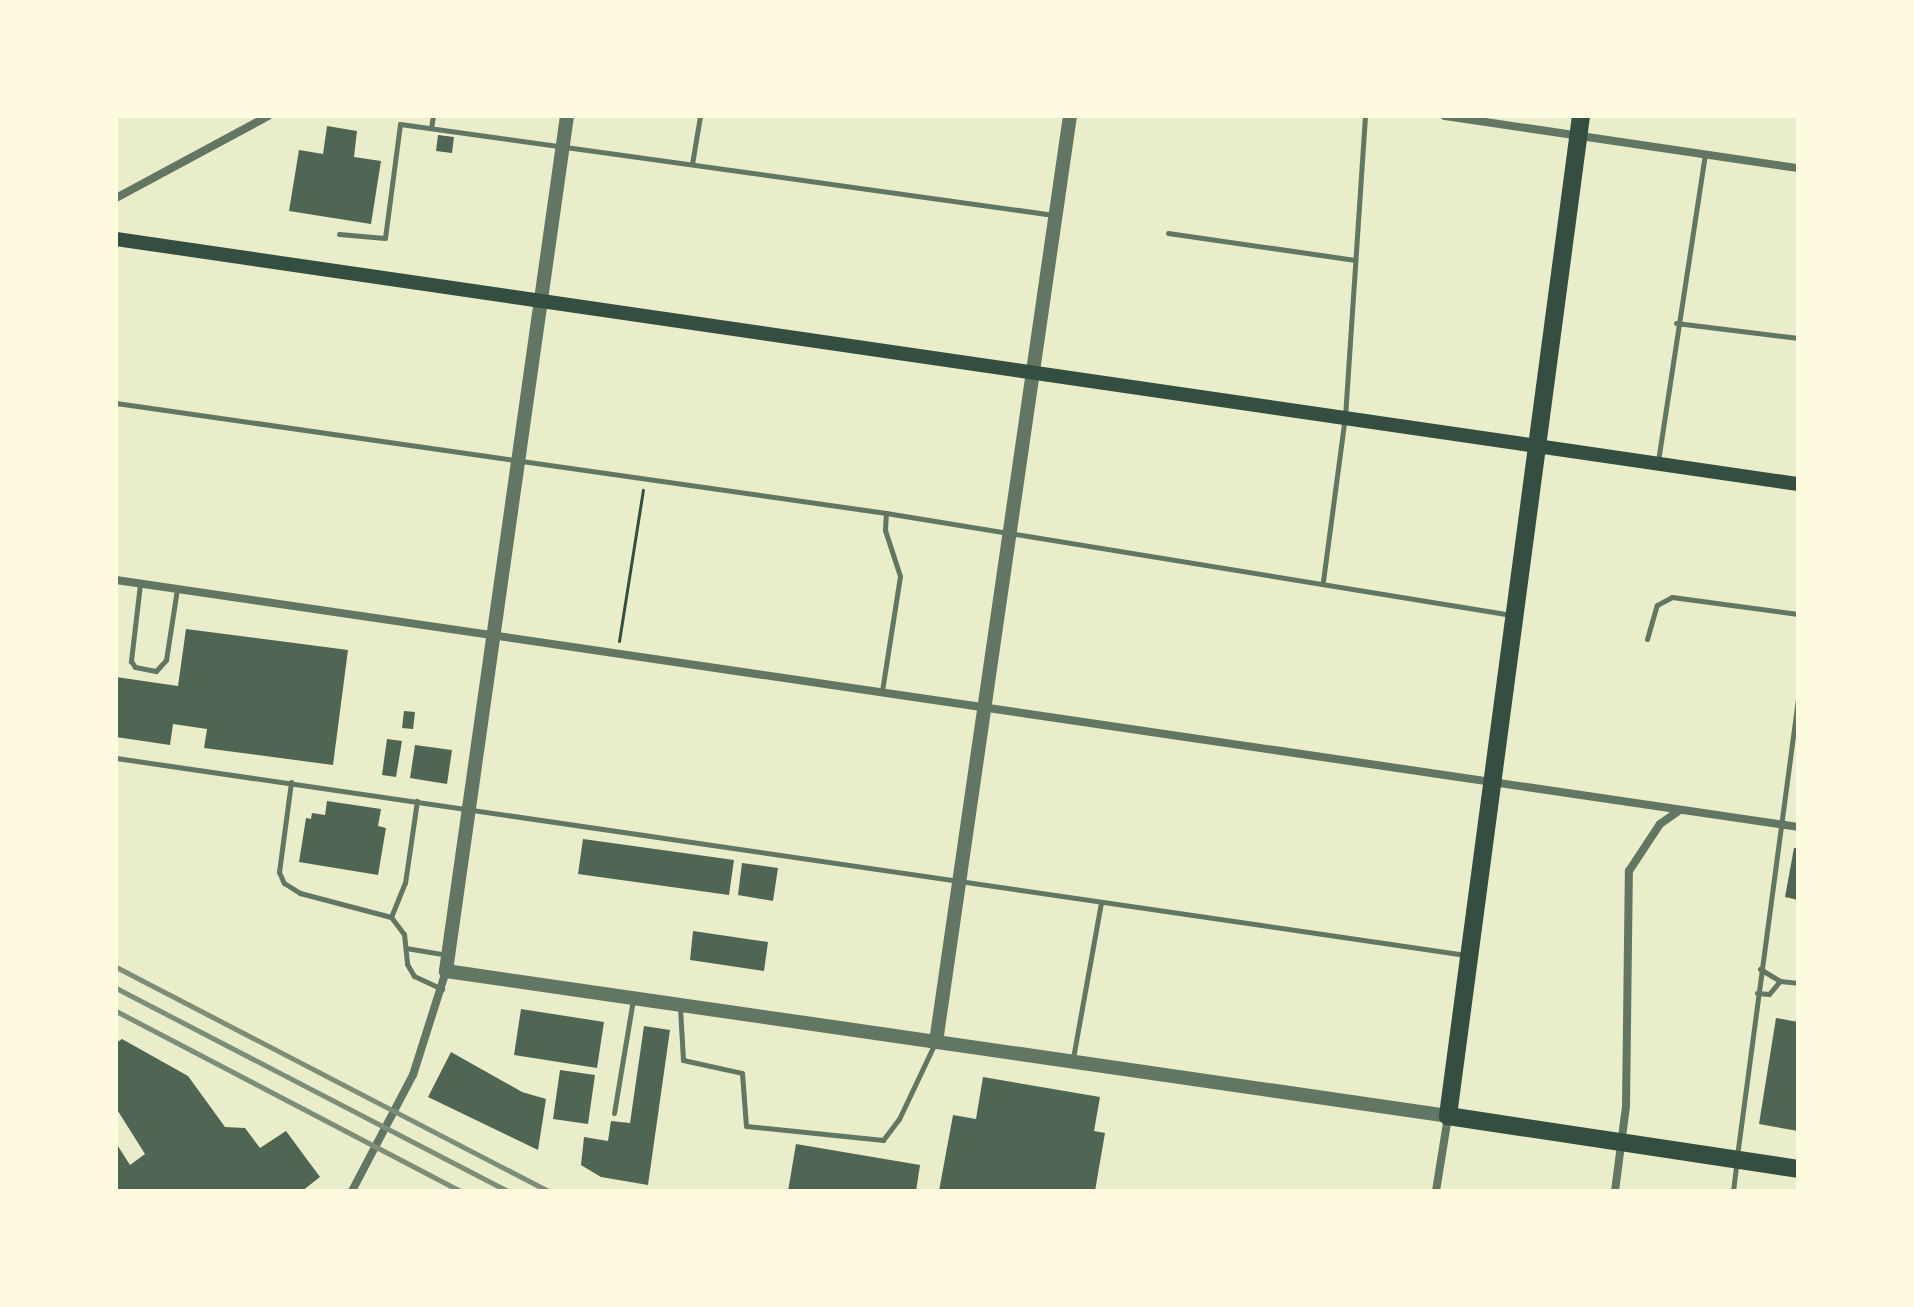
<!DOCTYPE html>
<html>
<head>
<meta charset="utf-8">
<style>
	body { margin:0 }
	#map { position:relative; width:1914px; height:1307px; overflow:hidden; background:#e9edc9; font-family:Raleway,sans-serif }
	div>[style] { position:absolute }
	.building>* { inset:0; background:#4f6655 }
	.path>* { height:3px; margin:-1.5px; padding:0 1.5px; transform-origin:1.5px; border-radius:1.5px; background:#344e41 }
	.service>* { height:5px; margin:-2.5px; padding:0 2.5px; transform-origin:2.5px; border-radius:2.5px; background:#617663 }
	.minor>* { height:8px; margin:-4px; padding:0 4px; transform-origin:4px; border-radius:4px; background:#617663 }
	.tertiary>* { height:14px; margin:-7px; padding:0 7px; transform-origin:7px; border-radius:7px; background:#617663 }
	.secondary>* { height:14px; margin:-7px; padding:0 7px; transform-origin:7px; border-radius:7px; background:#344e41 }
	.trunk>* { height:18px; margin:-9px; padding:0 9px; transform-origin:9px; border-radius:9px; background:#344e41 }
	.rail>* { height:5px; margin:-2.5px; padding:0 2.5px; transform-origin:2.5px; border-radius:2.5px; background:#7c8e77 }
	span { translate:-50% -50%; white-space:nowrap; text-align:center; line-height:1.15; -webkit-text-stroke:6px #fefae0; paint-order:stroke }
	.frame { position:absolute; inset:0; border:118px solid #fefae0; pointer-events:none }
</style>
</head>
<body>
<div id="map">
	<div class="building">
		<div style="clip-path:polygon(327px 126px,357px 131px,354px 157px,381px 161px,371px 224px,289px 211px,299px 150px,323px 154px)"></div>
		<div style="clip-path:polygon(438px 135px,454px 137px,452px 153px,436px 151px)"></div>
		<div style="clip-path:polygon(186px 629px,348px 650px,333px 765px,204px 748px,207px 729px,173px 724px,170px 745px,116px 737px,116px 677px,178px 686px)"></div>
		<div style="clip-path:polygon(404px 711px,415px 712px,413px 729px,402px 728px)"></div>
		<div style="clip-path:polygon(387px 739px,402px 741px,396px 777px,382px 775px)"></div>
		<div style="clip-path:polygon(415px 745px,452px 750px,447px 784px,410px 778px)"></div>
		<div style="clip-path:polygon(327px 801px,381px 809px,378px 826px,386px 828px,378px 875px,299px 862px,306px 818px,311px 819px,312px 813px,325px 815px)"></div>
		<div style="clip-path:polygon(583px 839px,734px 860px,729px 895px,578px 874px)"></div>
		<div style="clip-path:polygon(1794px 848px,1798px 848px,1798px 900px,1785px 897px)"></div>
		<div style="clip-path:polygon(742px 863px,778px 868px,773px 901px,738px 895px)"></div>
		<div style="clip-path:polygon(693px 931px,768px 942px,764px 971px,690px 960px)"></div>
		<div style="clip-path:polygon(521px 1009px,604px 1022px,597px 1068px,514px 1055px)"></div>
		<div style="clip-path:polygon(1776px 1018px,1798px 1022px,1798px 1131px,1759px 1124px)"></div>
		<div style="clip-path:polygon(644px 1026px,670px 1030px,648px 1185px,601px 1177px,581px 1165px,584px 1137px,608px 1141px,611px 1121px,630px 1123px)"></div>
		<div style="clip-path:polygon(122px 1039px,188px 1076px,225px 1127px,245px 1128px,260px 1148px,286px 1131px,320px 1177px,302px 1191px,116px 1191px,116px 1143px,130px 1165px,145px 1154px,116px 1108px,116px 1043px)"></div>
		<div style="clip-path:polygon(451px 1052px,522px 1092px,546px 1099px,538px 1150px,428px 1097px)"></div>
		<div style="clip-path:polygon(560px 1070px,595px 1075px,588px 1124px,553px 1119px)"></div>
		<div style="clip-path:polygon(983px 1077px,1100px 1097px,1094px 1131px,1105px 1133px,1095px 1191px,939px 1191px,953px 1115px,976px 1119px)"></div>
		<div style="clip-path:polygon(796px 1144px,920px 1165px,916px 1191px,788px 1191px)"></div>
	</div>
	<div class="path">
		<div style="left:619px;top:641px;width:153px;rotate:-81deg"></div>
	</div>
	<div class="service">
		<div style="left:431px;top:128px;width:12px;rotate:-81deg"></div>
		<div style="left:692px;top:164px;width:49px;rotate:-80.5deg"></div>
		<div style="left:1168px;top:233px;width:189px;rotate:8.2deg"></div>
		<div style="left:339px;top:234px;width:46px;rotate:5deg"></div>
		<div style="left:385px;top:238px;width:115px;rotate:-82.5deg"></div>
		<div style="left:400px;top:124px;width:660px;rotate:7.92deg"></div>
		<div style="left:1676px;top:323px;width:123px;rotate:7deg"></div>
		<div style="left:116px;top:403px;width:778px;rotate:8.13deg"></div>
		<div style="left:886px;top:513px;width:634px;rotate:9.25deg"></div>
		<div style="left:1658px;top:461px;width:310px;rotate:-81.3deg"></div>
		<div style="left:1323px;top:581px;width:165px;rotate:-82.4deg"></div>
		<div style="left:1345px;top:417px;width:302px;rotate:-86.2deg"></div>
		<div style="left:140px;top:584px;width:78px;rotate:96.7deg"></div>
		<div style="left:131px;top:661px;width:7px;rotate:56deg"></div>
		<div style="left:135px;top:667px;width:21px;rotate:11deg"></div>
		<div style="left:156px;top:671px;width:15px;rotate:-48deg"></div>
		<div style="left:166px;top:660px;width:72px;rotate:-81.2deg"></div>
		<div style="left:1647px;top:639px;width:35px;rotate:-74deg"></div>
		<div style="left:1657px;top:605px;width:17px;rotate:-28deg"></div>
		<div style="left:1672px;top:597px;width:127px;rotate:7.7deg"></div>
		<div style="left:882px;top:691px;width:116px;rotate:-81.1deg"></div>
		<div style="left:900px;top:576px;width:48px;rotate:-108.1deg"></div>
		<div style="left:885px;top:530px;width:17px;rotate:-87deg"></div>
		<div style="left:116px;top:758px;width:1364px;rotate:8.3deg"></div>
		<div style="left:291px;top:782px;width:91px;rotate:97.6deg"></div>
		<div style="left:279px;top:872px;width:12px;rotate:66deg"></div>
		<div style="left:284px;top:883px;width:19px;rotate:32deg"></div>
		<div style="left:300px;top:893px;width:94px;rotate:14.8deg"></div>
		<div style="left:391px;top:917px;width:21px;rotate:53deg"></div>
		<div style="left:404px;top:934px;width:30px;rotate:84deg"></div>
		<div style="left:407px;top:964px;width:14px;rotate:60deg"></div>
		<div style="left:414px;top:976px;width:31px;rotate:25deg"></div>
		<div style="left:391px;top:917px;width:37px;rotate:-68deg"></div>
		<div style="left:405px;top:883px;width:83px;rotate:-81.7deg"></div>
		<div style="left:406px;top:948px;width:43px;rotate:9.5deg"></div>
		<div style="left:1760px;top:969px;width:23px;rotate:31deg"></div>
		<div style="left:1780px;top:981px;width:18px;rotate:6deg"></div>
		<div style="left:1757px;top:993px;width:12px;rotate:5deg"></div>
		<div style="left:1769px;top:994px;width:17px;rotate:-50deg"></div>
		<div style="left:680px;top:1008px;width:52px;rotate:86.7deg"></div>
		<div style="left:683px;top:1060px;width:60px;rotate:12.4deg"></div>
		<div style="left:742px;top:1073px;width:53px;rotate:85.7deg"></div>
		<div style="left:746px;top:1126px;width:138px;rotate:5.8deg"></div>
		<div style="left:883px;top:1140px;width:26px;rotate:-53deg"></div>
		<div style="left:899px;top:1119px;width:84px;rotate:-64.7deg"></div>
		<div style="left:1073px;top:1058px;width:158px;rotate:-79.8deg"></div>
		<div style="left:614px;top:1113px;width:116px;rotate:-80.5deg"></div>
		<div style="left:1737px;top:1156px;width:463px;rotate:-82.4deg"></div>
		<div style="left:1733px;top:1191px;width:25px;rotate:-83deg"></div>
	</div>
	<div class="minor">
		<div style="left:1445px;top:116px;width:357px;rotate:8.4deg"></div>
		<div style="left:116px;top:198px;width:173px;rotate:-28.3deg"></div>
		<div style="left:116px;top:580px;width:1700px;rotate:8.35deg"></div>
		<div style="left:352px;top:1191px;width:131px;rotate:-62.3deg"></div>
		<div style="left:413px;top:1075px;width:109px;rotate:-72.4deg"></div>
		<div style="left:1436px;top:1191px;width:75px;rotate:-80.8deg"></div>
		<div style="left:1615px;top:1191px;width:86px;rotate:-82.6deg"></div>
		<div style="left:1626px;top:1106px;width:235px;rotate:-89.3deg"></div>
		<div style="left:1629px;top:871px;width:56px;rotate:-56.6deg"></div>
		<div style="left:1660px;top:824px;width:24px;rotate:-35deg"></div>
	</div>
	<div class="tertiary">
		<div style="left:567px;top:116px;width:864px;rotate:98.06deg"></div>
		<div style="left:446px;top:971px;width:1012px;rotate:8.23deg"></div>
		<div style="left:936px;top:1042px;width:936px;rotate:-81.77deg"></div>
	</div>
	<div class="secondary">
		<div style="left:116px;top:239px;width:1700px;rotate:8.29deg"></div>
	</div>
	<div class="trunk">
		<div style="left:1581px;top:116px;width:1009px;rotate:97.58deg"></div>
		<div style="left:1448px;top:1116px;width:354px;rotate:8.6deg"></div>
	</div>
	<div class="rail">
		<div style="left:116px;top:967px;width:488px;rotate:27.4deg"></div>
		<div style="left:116px;top:988px;width:441px;rotate:27.4deg"></div>
		<div style="left:116px;top:1011px;width:388px;rotate:27.6deg"></div>
	</div>
	<div class="frame"></div>
</div>
</body>
</html>
